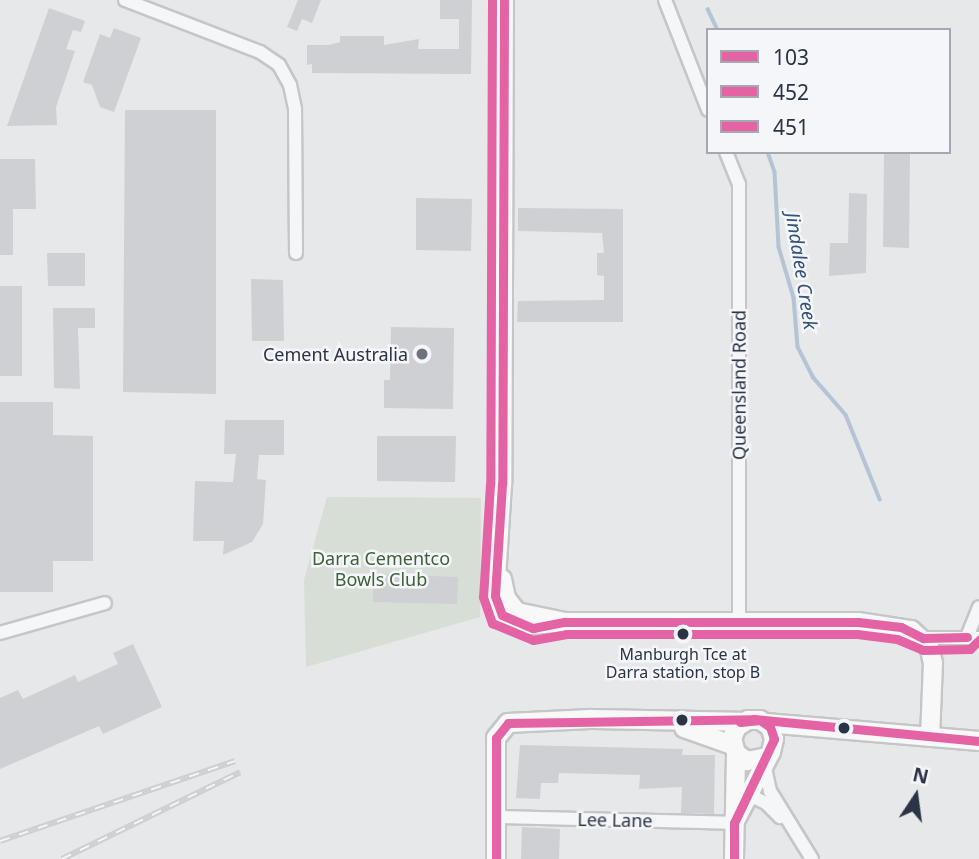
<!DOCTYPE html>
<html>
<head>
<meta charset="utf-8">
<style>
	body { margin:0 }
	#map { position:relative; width:979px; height:859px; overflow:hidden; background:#e6e8ea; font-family:"Noto Sans",sans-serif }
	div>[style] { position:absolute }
	.green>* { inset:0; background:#d6ded6 }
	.stream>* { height:3.5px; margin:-1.75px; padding:0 1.75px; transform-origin:1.75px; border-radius:1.75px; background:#b4c4d5 }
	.building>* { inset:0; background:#ced0d3 }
	.roads { filter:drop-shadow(2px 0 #c4c6c8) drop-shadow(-2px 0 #c4c6c8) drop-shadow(0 2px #c4c6c8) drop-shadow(0 -2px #c4c6c8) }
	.street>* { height:12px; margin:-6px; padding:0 6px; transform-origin:6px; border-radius:6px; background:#f5f6f7 }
	.secondary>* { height:18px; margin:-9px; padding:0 9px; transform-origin:9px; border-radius:9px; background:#f8f8f8 }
	.rail>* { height:6px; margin-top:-3px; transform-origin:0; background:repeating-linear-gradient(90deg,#f4f6f9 0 10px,#cecfd2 0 20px); box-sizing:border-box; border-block:2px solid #cecfd2 }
	.bus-1>* { height:9px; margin:-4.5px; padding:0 4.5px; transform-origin:4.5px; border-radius:4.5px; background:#e463a4 }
	.bus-2>* { height:9px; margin:-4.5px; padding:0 4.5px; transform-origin:4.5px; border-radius:4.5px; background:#e463a4 }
	.bus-3>* { height:9px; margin:-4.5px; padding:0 4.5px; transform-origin:4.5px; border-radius:4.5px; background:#e463a4 }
	.dots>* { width:19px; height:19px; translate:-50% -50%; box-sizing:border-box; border:4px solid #f4f6f9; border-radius:50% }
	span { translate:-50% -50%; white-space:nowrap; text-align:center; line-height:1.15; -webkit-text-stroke:5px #f4f6f9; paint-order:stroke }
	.bus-label { font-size:16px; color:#2b3445 }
	.poi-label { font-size:18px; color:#2b3445 }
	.right { translate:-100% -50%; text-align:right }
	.street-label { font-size:18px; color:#2b3445 }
	.park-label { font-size:18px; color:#3f6138 }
	.water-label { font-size:19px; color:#34527a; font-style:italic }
	.legend { position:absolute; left:706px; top:28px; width:245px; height:126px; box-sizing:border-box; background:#f4f6f9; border:2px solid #a4a8b1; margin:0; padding:9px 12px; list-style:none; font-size:21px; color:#2b3445 }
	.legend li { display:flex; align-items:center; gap:14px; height:35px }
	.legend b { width:35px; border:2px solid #a4a8b1 }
	.north { position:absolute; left:881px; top:761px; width:70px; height:70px; -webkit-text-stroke:5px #f4f6f9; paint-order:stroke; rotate:13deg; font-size:19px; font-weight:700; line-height:28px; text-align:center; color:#2b3445 }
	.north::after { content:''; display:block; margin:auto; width:24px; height:32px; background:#2b3445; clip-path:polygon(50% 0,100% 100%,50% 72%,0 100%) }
</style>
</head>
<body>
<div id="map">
	<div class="green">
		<div style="clip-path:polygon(327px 497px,481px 498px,480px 617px,306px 667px,304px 580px)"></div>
	</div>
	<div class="stream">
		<div style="left:708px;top:9px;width:23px;rotate:65deg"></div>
		<div style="left:768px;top:152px;width:21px;rotate:71deg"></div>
		<div style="left:775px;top:172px;width:75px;rotate:86.9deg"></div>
		<div style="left:779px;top:247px;width:53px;rotate:73.6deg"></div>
		<div style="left:794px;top:298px;width:49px;rotate:85.3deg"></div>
		<div style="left:798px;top:347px;width:34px;rotate:63deg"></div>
		<div style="left:813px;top:377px;width:50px;rotate:49deg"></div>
		<div style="left:846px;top:415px;width:91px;rotate:68deg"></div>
	</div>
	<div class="building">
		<div style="clip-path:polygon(298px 0,321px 0,312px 23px,302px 19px,297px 31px,287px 27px)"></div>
		<div style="clip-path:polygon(440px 0,472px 0,471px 74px,312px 73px,312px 64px,307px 65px,307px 45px,329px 45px,340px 42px,340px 36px,384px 36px,384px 45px,419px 39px,418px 49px,459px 49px,459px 19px,440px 19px)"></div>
		<div style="clip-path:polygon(49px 8px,85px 21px,81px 32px,73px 30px,66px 49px,75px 51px,56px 107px,57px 125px,7px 126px)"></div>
		<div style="clip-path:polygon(114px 28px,141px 38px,114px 112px,100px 107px,92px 85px,83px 82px,100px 34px,110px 38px)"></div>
		<div style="clip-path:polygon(125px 110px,216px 110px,216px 394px,123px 392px)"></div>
		<div style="clip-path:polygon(884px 154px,910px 154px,909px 248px,883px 247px)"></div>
		<div style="clip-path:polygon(0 159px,35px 159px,36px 209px,13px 209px,13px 255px,0 255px)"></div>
		<div style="clip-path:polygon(849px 193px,867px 194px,866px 273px,829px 276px,830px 243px,848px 243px)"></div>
		<div style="clip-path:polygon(416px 198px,472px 199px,471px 251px,416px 250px)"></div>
		<div style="clip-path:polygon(518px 208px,623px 209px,623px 322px,517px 322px,518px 301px,604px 300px,604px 276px,597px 275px,597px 253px,604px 253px,602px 233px,518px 231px)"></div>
		<div style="clip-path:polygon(47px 253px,85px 253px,85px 286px,48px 286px)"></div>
		<div style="clip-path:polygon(251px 279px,283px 280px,284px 341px,252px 341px)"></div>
		<div style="clip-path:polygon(0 286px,22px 286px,22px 376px,0 376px)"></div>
		<div style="clip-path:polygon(53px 308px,95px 308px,95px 328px,78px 328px,80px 389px,54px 388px)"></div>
		<div style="clip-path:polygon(391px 327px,454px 328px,453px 409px,384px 408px,384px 380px,390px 380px)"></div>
		<div style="clip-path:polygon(0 402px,53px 402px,53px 435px,93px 436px,93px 561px,53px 561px,53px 592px,0 592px)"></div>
		<div style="clip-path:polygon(225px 420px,284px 420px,284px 455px,259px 455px,257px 479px,266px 480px,263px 524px,252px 542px,223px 555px,224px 541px,193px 541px,195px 481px,233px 482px,236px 454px,224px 454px)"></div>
		<div style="clip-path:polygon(377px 436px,456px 436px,455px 482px,377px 481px)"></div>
		<div style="clip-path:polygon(373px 574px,458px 577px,457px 604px,373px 602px)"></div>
		<div style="clip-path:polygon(133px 644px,162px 707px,103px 734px,99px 726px,0 769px,0 698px,18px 690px,23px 699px,75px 675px,78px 682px,118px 664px,113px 653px)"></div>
		<div style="clip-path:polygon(520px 745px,683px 749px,682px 755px,715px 755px,714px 814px,681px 813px,682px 787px,639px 789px,640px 775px,559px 773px,558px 783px,541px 783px,540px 799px,516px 798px)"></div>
		<div style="clip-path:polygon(522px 827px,560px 829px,559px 859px,521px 859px)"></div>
	</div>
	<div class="roads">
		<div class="street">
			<div style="left:125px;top:0;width:145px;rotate:21.1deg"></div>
			<div style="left:260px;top:52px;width:23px;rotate:34deg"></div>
			<div style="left:279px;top:65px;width:23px;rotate:61deg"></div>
			<div style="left:290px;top:85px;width:25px;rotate:78deg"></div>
			<div style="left:295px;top:109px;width:144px;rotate:89.6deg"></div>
			<div style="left:665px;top:0;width:118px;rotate:68.6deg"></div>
			<div style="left:726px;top:152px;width:35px;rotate:68deg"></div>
			<div style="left:739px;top:184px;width:437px;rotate:90deg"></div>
			<div style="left:0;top:633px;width:109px;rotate:-15.9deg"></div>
			<div style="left:967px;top:637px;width:32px;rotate:-68deg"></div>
			<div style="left:923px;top:638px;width:56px"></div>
			<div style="left:764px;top:763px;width:29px;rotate:78deg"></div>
			<div style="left:770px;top:791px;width:80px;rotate:58.3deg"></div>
			<div style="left:743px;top:792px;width:25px;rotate:26deg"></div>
			<div style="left:766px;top:803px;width:20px;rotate:45deg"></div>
			<div style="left:496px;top:817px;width:238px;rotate:1.4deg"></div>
		</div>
		<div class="secondary">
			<div style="left:504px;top:0;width:484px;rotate:90.2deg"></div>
			<div style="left:502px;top:484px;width:112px;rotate:93.6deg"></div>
			<div style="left:495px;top:596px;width:20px;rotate:70deg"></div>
			<div style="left:502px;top:615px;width:22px;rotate:30deg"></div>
			<div style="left:521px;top:626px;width:44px;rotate:-5.2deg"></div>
			<div style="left:502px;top:579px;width:19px;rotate:78deg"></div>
			<div style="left:506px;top:598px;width:18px;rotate:52deg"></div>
			<div style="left:517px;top:612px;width:49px;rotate:11.8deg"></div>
			<div style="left:565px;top:622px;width:293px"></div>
			<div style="left:858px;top:622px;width:54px;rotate:8.6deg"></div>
			<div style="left:911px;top:630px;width:24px;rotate:42deg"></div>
			<div style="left:929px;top:646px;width:17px;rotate:77deg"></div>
			<div style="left:933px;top:663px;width:74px;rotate:92.3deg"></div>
			<div style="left:766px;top:723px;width:214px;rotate:4.8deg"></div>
			<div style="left:684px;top:728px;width:51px;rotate:19.5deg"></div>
			<div style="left:734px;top:823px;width:80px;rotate:-62.5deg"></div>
			<div style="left:771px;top:752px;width:13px;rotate:-77deg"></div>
			<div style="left:774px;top:739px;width:13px;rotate:-108deg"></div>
			<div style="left:770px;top:727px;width:12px;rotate:-145deg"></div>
			<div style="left:760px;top:720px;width:12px;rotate:180deg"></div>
			<div style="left:748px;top:720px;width:13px;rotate:148deg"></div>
			<div style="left:737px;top:727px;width:12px;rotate:114deg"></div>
			<div style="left:732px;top:738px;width:16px;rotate:75deg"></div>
			<div style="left:736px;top:753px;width:14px;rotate:36deg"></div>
			<div style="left:747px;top:761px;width:20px;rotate:-11deg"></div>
			<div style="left:496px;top:859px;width:121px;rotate:-90deg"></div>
			<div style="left:496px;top:738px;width:19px;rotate:-51deg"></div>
			<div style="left:508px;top:723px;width:82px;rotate:-2.8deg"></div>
			<div style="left:590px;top:719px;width:152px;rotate:1.1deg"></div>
			<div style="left:734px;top:859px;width:106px;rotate:-88.9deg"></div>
		</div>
	</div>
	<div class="rail">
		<div style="left:0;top:841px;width:248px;rotate:-18.8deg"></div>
		<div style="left:62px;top:859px;width:198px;rotate:-26deg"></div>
	</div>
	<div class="bus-1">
		<div style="left:496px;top:859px;width:121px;rotate:-90deg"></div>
		<div style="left:496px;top:738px;width:19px;rotate:-51deg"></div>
		<div style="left:508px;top:723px;width:246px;rotate:-0.9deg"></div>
		<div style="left:754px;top:719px;width:226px;rotate:5.6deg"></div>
		<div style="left:734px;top:859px;width:36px;rotate:-90deg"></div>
		<div style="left:734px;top:823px;width:93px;rotate:-64.5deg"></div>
		<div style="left:774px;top:739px;width:13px;rotate:-108deg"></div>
		<div style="left:770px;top:727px;width:12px;rotate:-145deg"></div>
		<div style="left:760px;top:720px;width:20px;rotate:174deg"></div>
	</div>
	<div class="bus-2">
		<div style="left:504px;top:0;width:484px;rotate:90.2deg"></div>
		<div style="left:502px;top:484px;width:112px;rotate:93.6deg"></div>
		<div style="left:495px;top:596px;width:20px;rotate:70deg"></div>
		<div style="left:502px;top:615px;width:34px;rotate:23deg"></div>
		<div style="left:533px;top:628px;width:33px;rotate:-11deg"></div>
		<div style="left:565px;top:622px;width:293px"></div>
		<div style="left:858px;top:622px;width:43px;rotate:6.6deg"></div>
		<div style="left:901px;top:627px;width:25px;rotate:27deg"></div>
		<div style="left:923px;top:638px;width:44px;rotate:-1.3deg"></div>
	</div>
	<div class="bus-3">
		<div style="left:492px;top:0;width:484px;rotate:90.2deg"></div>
		<div style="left:490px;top:484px;width:113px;rotate:93.5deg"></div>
		<div style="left:483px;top:597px;width:28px;rotate:71deg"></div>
		<div style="left:492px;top:623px;width:44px;rotate:22.5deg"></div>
		<div style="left:533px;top:640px;width:34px;rotate:-10deg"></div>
		<div style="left:566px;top:634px;width:291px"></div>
		<div style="left:857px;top:634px;width:40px;rotate:7.1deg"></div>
		<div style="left:897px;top:639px;width:28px;rotate:23deg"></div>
		<div style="left:923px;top:650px;width:47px;rotate:-1.2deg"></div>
		<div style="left:970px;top:649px;width:13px;rotate:-45deg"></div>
	</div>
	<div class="dots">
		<div style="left:422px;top:354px;background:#6c737f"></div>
		<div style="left:683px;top:634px;background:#2b3445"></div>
		<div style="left:682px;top:720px;background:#2b3445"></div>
		<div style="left:844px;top:728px;background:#2b3445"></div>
	</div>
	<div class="bus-label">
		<span style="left:683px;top:663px">Manburgh Tce at<br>Darra station, stop B</span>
	</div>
	<div class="poi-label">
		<span class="right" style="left:408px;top:354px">Cement Australia</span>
	</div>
	<div class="street-label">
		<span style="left:739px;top:385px;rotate:-90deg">Queensland Road</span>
		<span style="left:615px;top:820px;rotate:1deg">Lee Lane</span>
	</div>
	<div class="park-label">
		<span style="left:381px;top:569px">Darra Cementco<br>Bowls Club</span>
	</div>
	<div class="water-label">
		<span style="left:801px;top:271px;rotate:81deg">Jindalee Creek</span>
	</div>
	<ul class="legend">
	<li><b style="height:9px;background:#e463a4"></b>103</li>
	<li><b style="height:9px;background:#e463a4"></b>452</li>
	<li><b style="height:9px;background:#e463a4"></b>451</li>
	</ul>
	<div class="north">N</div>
</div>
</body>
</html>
